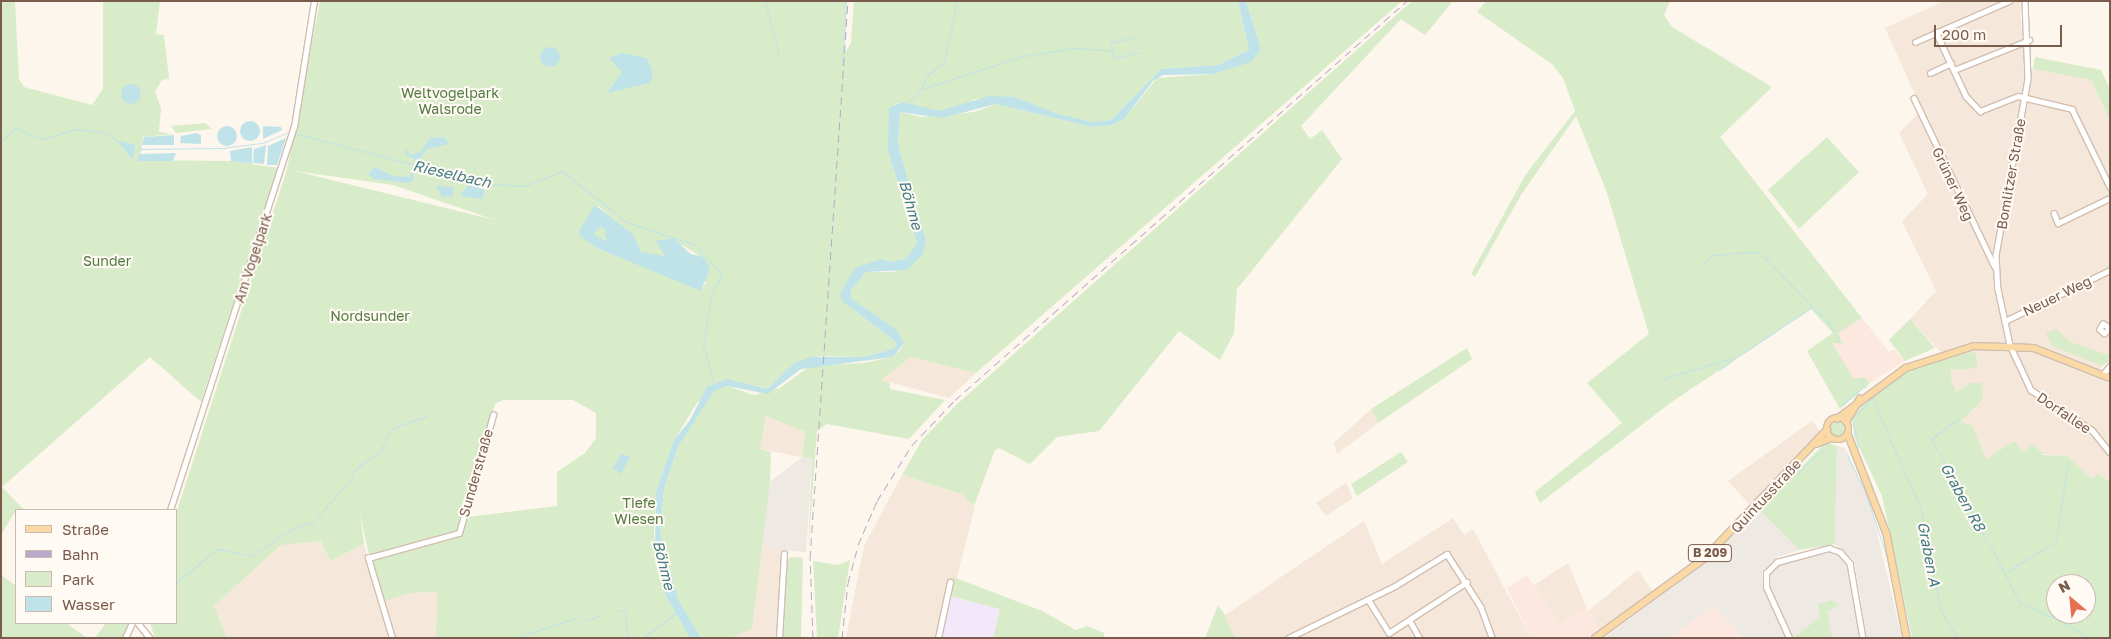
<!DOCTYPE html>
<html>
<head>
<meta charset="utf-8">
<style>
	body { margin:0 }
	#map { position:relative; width:2111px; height:639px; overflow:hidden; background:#fdf6ec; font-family:"Golos Text",sans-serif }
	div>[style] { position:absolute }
	.residential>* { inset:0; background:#f5e8da }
	.commercial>* { inset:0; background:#fde8e0 }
	.industrial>* { inset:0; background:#efe9e4 }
	.education>* { inset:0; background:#f3e8fa }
	.green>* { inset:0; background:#d8ecc9 }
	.round { border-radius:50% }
	.water>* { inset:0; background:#bfe3e8 }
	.stream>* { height:1px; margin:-0.5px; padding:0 0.5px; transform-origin:0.5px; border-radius:0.5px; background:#bfe3e8 }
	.roads { filter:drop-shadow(1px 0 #d1beb0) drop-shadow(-1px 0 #d1beb0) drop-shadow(0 1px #d1beb0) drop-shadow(0 -1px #d1beb0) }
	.minor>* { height:4.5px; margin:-2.25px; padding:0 2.25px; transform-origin:2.25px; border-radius:2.25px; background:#fff }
	.major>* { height:5.5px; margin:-2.75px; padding:0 2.75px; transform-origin:2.75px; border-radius:2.75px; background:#fbd9a5 }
	.major>.ring { margin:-2.75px; padding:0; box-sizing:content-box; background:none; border:5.5px solid #fbd9a5; border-radius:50% }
	.rail>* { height:1px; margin-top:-0.5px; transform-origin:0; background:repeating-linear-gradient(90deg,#b9a8c9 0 8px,transparent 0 13px) }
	span { translate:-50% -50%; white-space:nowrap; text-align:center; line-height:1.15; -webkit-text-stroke:4px #fffaf3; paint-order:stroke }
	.shield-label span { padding:1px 4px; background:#fffaf3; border:1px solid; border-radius:4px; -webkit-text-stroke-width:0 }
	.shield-label { font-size:12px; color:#7a5c4d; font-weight:700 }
	.park-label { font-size:14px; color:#537a41 }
	.street-label { font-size:14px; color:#7a5c4d }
	.water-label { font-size:15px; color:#437c86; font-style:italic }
	.frame { position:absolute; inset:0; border:2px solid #7a5c4d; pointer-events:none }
	.legend { position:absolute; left:15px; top:509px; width:162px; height:115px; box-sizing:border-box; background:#fffaf3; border:1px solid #cabbb1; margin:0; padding:6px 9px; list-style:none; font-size:15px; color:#7a5c4d }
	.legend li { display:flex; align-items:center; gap:10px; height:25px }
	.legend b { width:25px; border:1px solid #cabbb1 }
	.north { position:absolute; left:2046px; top:574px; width:50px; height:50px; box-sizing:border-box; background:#fffaf3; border:1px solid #cabbb1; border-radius:50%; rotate:332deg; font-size:14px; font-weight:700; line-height:20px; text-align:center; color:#7a5c4d }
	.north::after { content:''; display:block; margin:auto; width:18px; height:22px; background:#e76f51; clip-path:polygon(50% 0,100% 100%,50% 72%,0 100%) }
	.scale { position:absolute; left:1934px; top:25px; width:128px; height:22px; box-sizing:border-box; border:2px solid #7a5c4d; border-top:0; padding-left:6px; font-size:15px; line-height:18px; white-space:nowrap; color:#7a5c4d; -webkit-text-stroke:4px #fffaf3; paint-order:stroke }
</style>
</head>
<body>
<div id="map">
	<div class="residential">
		<div style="clip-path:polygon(1944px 1px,2020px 1px,2024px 63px,2033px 69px,2091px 80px,2110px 120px,2110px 361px,2092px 374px,2110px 382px,2110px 482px,2098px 473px,2092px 479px,2067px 456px,2023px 452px,2014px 441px,1986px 459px,1972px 425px,1961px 422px,1976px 407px,1981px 383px,1970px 383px,1956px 392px,1951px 379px,1951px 370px,1959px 370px,1976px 353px,1946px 358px,1910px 319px,1936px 291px,1902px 221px,1928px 194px,1899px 133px,1922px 110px,1885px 28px)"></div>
		<div style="clip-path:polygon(911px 357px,976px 373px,949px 398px,881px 380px)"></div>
		<div style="clip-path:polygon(1371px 409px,1378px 423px,1337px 454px,1334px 443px)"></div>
		<div style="clip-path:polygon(766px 416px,805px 432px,802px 457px,760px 449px)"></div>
		<div style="clip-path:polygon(1812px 421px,1820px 431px,1750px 505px,1728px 481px)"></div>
		<div style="clip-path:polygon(902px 475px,962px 494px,975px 507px,941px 638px,846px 638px,864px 546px)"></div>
		<div style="clip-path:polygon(1346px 483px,1353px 498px,1326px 516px,1316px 503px)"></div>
		<div style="clip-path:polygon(1453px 518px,1464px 535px,1473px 529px,1531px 638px,1235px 638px,1225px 615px,1364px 521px,1382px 564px)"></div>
		<div style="clip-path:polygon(309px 539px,321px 541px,330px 561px,364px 544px,389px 638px,227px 638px,214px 606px,281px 545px)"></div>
		<div style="clip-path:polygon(762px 545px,787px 551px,780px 638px,732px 638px,752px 629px)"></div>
		<div style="clip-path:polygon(1568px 563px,1586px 606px,1560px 625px,1534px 585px)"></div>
		<div style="clip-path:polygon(1638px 570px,1653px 592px,1598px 630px,1588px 611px)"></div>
		<div style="clip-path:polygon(438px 592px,436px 638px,395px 638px,383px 602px,410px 593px)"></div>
	</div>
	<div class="commercial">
		<div style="clip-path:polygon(1862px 318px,1889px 352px,1894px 349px,1905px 361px,1870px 383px,1865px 377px,1854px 380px,1832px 343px,1843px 344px,1837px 333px)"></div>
		<div style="clip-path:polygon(1527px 575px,1560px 625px,1586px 606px,1598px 630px,1586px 638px,1531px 638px,1507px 588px)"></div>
		<div style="clip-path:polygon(1713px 606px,1744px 638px,1669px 638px)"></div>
	</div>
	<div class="industrial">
		<div style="clip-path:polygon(1837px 446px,1845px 448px,1870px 502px,1902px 638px,1867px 638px,1854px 560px,1835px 544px)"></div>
		<div style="clip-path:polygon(802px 457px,812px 458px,806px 552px,771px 549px,762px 545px,770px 482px)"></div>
		<div style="clip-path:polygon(1759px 510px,1800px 550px,1777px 557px,1762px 572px,1765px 593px,1786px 638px,1744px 638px,1713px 606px,1669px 638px,1604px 638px,1687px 577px)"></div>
		<div style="clip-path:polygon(1819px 550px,1835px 550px,1849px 564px,1861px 638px,1793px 638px,1767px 582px,1769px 573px,1780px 562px)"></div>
	</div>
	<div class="education">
		<div style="clip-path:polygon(950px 596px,1000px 609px,993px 638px,941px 638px)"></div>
	</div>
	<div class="green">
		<div style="clip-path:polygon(1px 1px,15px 1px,19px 79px,24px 87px,92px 105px,103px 89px,103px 1px,160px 1px,156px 34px,164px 35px,169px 79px,162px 80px,155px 91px,161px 108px,159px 132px,172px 134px,143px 137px,140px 160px,231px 161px,278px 168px,201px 402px,150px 357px,2px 487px,23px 509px,16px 510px,1px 535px)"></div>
		<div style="clip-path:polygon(evenodd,320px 1px,847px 1px,844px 54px,851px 43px,854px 1px,1238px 1px,1249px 50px,1218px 65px,1161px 69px,1111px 120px,1092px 122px,1059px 114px,1015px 97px,975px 99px,961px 107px,939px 111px,895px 103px,888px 151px,917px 243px,906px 259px,891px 262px,881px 259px,840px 293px,851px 308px,896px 342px,895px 348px,864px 357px,820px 356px,794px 363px,767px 389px,728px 379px,697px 403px,674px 440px,656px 491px,654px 535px,666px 596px,690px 638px,436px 638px,437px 592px,410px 593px,383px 602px,372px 559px,460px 535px,467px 517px,557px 506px,557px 472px,585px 453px,596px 438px,596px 413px,573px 400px,503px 400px,495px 404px,458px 531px,369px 555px,360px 514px,364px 544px,330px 561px,321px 541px,281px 545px,214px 606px,227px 638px,155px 638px,150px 623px,176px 623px,176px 514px,287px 169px,320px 1px,295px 171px,393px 185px,495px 220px,295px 171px,320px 1px,598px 206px,635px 237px,634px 245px,641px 252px,661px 257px,667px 253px,658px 245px,682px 245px,697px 254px,706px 283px,701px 290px,599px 249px,579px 231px,598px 206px)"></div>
		<div style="clip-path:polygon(1246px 1px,1402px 1px,976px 373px,911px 357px,881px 380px,890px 383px,890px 389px,945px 400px,909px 439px,827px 424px,817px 431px,808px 555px,812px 458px,802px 457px,805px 432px,766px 416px,760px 449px,771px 452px,770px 482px,752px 629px,732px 638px,701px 638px,678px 599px,660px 531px,664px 489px,678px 447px,714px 390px,727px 386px,754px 395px,780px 388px,810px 366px,863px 363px,893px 357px,900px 350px,904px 343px,852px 299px,850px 291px,866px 272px,894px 272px,924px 253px,926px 240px,898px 145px,900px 112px,921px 117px,974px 112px,996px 104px,1092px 127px,1112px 125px,1124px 119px,1157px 78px,1213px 74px,1261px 49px)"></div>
		<div style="clip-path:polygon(1412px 1px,1453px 1px,1425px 35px,1401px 19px,1301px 126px,1310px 139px,1322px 130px,1342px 159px,1237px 289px,1234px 333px,1220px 360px,1179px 331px,1099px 431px,1057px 437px,1030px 464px,999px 448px,995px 450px,974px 506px,962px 494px,902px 475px,922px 440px,955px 406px)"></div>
		<div style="clip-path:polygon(1486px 1px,1670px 1px,1664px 15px,1672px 27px,1772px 87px,1720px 137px,1862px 318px,1838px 333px,1843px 344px,1832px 343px,1854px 379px,1865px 377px,1870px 383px,1840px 409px,1807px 351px,1833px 333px,1811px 309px,1673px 401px,1540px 503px,1535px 492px,1622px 423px,1587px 383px,1649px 334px,1607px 193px,1576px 116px,1521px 195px,1475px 277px,1471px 274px,1526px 174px,1575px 111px,1563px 78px,1552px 64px,1477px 12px)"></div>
		<div style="clip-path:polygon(2035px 57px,2101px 70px,2110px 89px,2110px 120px,2091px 80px,2033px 69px)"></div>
		<div style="clip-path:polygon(205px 123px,212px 129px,176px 133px,171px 126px)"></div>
		<div style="clip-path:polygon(1827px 137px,1859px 172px,1799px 229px,1768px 190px)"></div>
		<div class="round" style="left:593px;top:227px;width:14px;height:14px"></div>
		<div style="clip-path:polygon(1910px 319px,1935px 348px,1905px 361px,1889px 340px)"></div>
		<div style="clip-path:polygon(2056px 329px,2071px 342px,2110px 356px,2110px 361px,2100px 365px,2052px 346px,2046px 333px)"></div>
		<div style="clip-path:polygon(1467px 348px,1472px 359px,1378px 423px,1371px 409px)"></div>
		<div style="clip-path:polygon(evenodd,1976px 352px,1977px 368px,1951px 370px,1951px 379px,1956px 392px,1970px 383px,1981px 383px,1983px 399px,1961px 422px,1972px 425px,1986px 459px,2014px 441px,2023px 452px,2033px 444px,2044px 455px,2067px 456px,2092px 479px,2098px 473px,2110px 482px,2110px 638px,1912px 638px,1882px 496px,1854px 436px,1853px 417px,1868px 398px,1907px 372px,1941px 358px,1976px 352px,2056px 584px,2086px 584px,2086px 614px,2056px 614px,2056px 584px)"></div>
		<div class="round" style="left:1830px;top:421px;width:16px;height:16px"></div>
		<div style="clip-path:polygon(1826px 442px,1837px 446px,1835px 544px,1800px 550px,1759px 510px)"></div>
		<div style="clip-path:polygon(1401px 452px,1408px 462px,1357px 496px,1351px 484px)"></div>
		<div style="clip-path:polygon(791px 557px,803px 558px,801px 638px,780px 638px,787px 560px)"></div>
		<div style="clip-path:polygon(850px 560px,838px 638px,817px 638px,813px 561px,838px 565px)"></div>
		<div style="clip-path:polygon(1px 575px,16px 586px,16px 623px,66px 623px,87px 638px,1px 638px)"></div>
		<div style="clip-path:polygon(953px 577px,1042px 611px,1076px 630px,1087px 626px,1104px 633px,1104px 638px,993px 638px,1000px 609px,950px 596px)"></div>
		<div style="clip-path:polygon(1832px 600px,1838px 605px,1827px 612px,1832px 638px,1793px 638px,1820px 617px,1818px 604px)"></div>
		<div style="clip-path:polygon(1218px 605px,1225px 615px,1235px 638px,1205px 638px)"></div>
		<div style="clip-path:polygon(106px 623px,129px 623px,123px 638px,95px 638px)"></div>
	</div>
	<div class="water">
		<div style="clip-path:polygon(1238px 1px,1246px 1px,1261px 49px,1251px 62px,1213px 74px,1163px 75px,1153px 81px,1124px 119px,1112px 125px,1092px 127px,996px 104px,942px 118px,900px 112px,898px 145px,926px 240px,924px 253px,907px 270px,866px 272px,850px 291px,852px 299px,897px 330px,904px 343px,893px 357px,801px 369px,768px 394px,727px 386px,714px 391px,678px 447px,664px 489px,660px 531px,678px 599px,701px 638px,690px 638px,666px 596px,655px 551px,656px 491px,674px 440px,690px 420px,707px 387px,728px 379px,767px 389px,794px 363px,811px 357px,864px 357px,895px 348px,896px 342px,842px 301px,840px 293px,855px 268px,881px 259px,891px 262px,906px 259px,917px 243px,888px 151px,889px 108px,902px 102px,939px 111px,989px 96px,1015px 97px,1059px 114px,1092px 122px,1111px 120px,1161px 69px,1218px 65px,1249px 50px)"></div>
		<div class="round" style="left:540px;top:47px;width:20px;height:20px"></div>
		<div style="clip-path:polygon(622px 53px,647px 58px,653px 75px,650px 83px,607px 93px,622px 72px,609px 58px)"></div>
		<div class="round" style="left:121px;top:84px;width:20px;height:20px"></div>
		<div class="round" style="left:240px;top:121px;width:20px;height:20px"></div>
		<div style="clip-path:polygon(440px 125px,431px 138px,444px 137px,449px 144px,427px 149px,418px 161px,405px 154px,406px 149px,411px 155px,420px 152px)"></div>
		<div style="clip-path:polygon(263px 126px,281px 127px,282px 130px,263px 139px)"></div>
		<div class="round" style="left:217px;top:126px;width:20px;height:20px"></div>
		<div style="clip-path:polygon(196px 133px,201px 135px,201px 144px,180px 143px,181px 136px)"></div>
		<div style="clip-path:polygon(174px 135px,174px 145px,142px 145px,144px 137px)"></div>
		<div style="clip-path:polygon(286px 138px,277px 165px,267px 165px,268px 146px)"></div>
		<div style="clip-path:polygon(120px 141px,135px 145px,133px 160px,118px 142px)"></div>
		<div style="clip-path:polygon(266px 145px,264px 164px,253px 163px,254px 149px)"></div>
		<div style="clip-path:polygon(252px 147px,252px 164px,231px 161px,230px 151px)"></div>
		<div style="clip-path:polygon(176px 153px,173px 161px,137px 161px,140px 154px)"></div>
		<div style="clip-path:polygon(375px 167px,393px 176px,409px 177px,412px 171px,414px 179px,410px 183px,374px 179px,368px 174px)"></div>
		<div style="clip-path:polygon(468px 185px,484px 189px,483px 199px,460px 196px)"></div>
		<div style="clip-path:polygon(436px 186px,454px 187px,453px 196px,442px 197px)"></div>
		<div style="clip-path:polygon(evenodd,595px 205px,633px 234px,641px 252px,665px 256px,656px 241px,673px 238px,691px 254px,703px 257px,710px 268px,701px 291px,599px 249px,581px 237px,579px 231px,595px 205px,601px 227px,606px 230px,605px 241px,593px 234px,601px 227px)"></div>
		<div style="clip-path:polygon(621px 454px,630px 457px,621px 474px,613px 468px)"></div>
	</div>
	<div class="stream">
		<div style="left:765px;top:1px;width:57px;rotate:75.7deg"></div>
		<div style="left:1135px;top:37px;width:26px;rotate:167deg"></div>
		<div style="left:1110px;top:43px;width:16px;rotate:75deg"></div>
		<div style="left:1114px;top:58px;width:27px;rotate:-13deg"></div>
		<div style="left:842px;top:65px;width:64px;rotate:-86.4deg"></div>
		<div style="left:921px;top:89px;width:13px;rotate:-67deg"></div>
		<div style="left:926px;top:77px;width:23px;rotate:-40deg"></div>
		<div style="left:944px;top:62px;width:62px;rotate:-78deg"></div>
		<div style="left:906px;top:105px;width:22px;rotate:-47deg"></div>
		<div style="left:921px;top:89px;width:108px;rotate:-17.8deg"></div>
		<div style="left:1024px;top:56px;width:50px;rotate:-9.3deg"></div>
		<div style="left:1073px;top:48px;width:39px;rotate:4deg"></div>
		<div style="left:297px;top:134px;width:198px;rotate:14.6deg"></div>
		<div style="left:489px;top:184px;width:36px;rotate:3deg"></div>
		<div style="left:525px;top:186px;width:40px;rotate:-22deg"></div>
		<div style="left:562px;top:171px;width:82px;rotate:38.6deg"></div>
		<div style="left:626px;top:222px;width:73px;rotate:18.4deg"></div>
		<div style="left:695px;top:245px;width:40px;rotate:48deg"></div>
		<div style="left:722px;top:275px;width:20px;rotate:120deg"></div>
		<div style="left:712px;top:292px;width:54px;rotate:99.6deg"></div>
		<div style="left:703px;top:345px;width:40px;rotate:74deg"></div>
		<div style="left:1px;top:141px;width:20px;rotate:-41deg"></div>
		<div style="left:16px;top:128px;width:29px;rotate:22deg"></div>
		<div style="left:43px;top:139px;width:34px;rotate:-17deg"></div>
		<div style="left:75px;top:129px;width:31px;rotate:7deg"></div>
		<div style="left:106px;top:133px;width:16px;rotate:35deg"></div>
		<div style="left:137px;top:149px;width:85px;rotate:-0.7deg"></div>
		<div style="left:222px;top:148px;width:40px;rotate:-7.1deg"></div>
		<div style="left:262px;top:143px;width:29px;rotate:-22deg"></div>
		<div style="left:1732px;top:253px;width:27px;rotate:-2deg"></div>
		<div style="left:1759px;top:252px;width:98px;rotate:45.4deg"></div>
		<div style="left:1828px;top:322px;width:21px;rotate:59deg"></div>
		<div style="left:1702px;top:265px;width:15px;rotate:-42deg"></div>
		<div style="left:1713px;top:255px;width:16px;rotate:-4deg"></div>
		<div style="left:1740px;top:355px;width:87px;rotate:-33.7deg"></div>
		<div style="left:1719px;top:370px;width:19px;rotate:-36deg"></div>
		<div style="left:1662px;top:379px;width:77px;rotate:-16.6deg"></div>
		<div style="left:1859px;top:379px;width:10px;rotate:53deg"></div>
		<div style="left:1872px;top:397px;width:39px;rotate:67deg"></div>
		<div style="left:1842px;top:405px;width:29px;rotate:-41deg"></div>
		<div style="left:1888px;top:435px;width:34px;rotate:66deg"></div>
		<div style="left:1858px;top:447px;width:29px;rotate:-102deg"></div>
		<div style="left:1852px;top:419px;width:29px;rotate:-46deg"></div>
		<div style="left:1937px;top:450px;width:13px;rotate:-119deg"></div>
		<div style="left:1931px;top:439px;width:34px;rotate:-37deg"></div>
		<div style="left:1939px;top:453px;width:100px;rotate:61.4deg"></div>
		<div style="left:1847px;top:455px;width:43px;rotate:64deg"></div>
		<div style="left:1866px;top:494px;width:77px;rotate:71.8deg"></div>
		<div style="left:1903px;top:469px;width:44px;rotate:65.8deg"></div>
		<div style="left:1921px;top:509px;width:104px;rotate:78.9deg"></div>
		<div style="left:1941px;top:611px;width:32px;rotate:58deg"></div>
		<div style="left:1798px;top:472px;width:36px;rotate:-42deg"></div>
		<div style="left:349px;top:483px;width:15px;rotate:-67deg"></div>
		<div style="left:355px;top:469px;width:31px;rotate:-36deg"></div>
		<div style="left:380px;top:451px;width:26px;rotate:-62deg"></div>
		<div style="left:392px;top:428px;width:37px;rotate:-19deg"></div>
		<div style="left:1989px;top:544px;width:67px;rotate:62.3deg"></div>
		<div style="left:2020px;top:603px;width:44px;rotate:24.2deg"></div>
		<div style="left:2005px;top:573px;width:60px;rotate:-32.1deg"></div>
		<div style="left:2056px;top:541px;width:81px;rotate:-81.5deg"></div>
		<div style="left:176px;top:583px;width:53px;rotate:-39.7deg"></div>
		<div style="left:217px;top:549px;width:36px;rotate:11deg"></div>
		<div style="left:252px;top:556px;width:48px;rotate:-34deg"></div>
		<div style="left:292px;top:529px;width:22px;rotate:-18deg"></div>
		<div style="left:313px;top:522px;width:51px;rotate:-48.2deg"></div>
		<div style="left:617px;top:611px;width:8px;rotate:-7deg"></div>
		<div style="left:625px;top:610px;width:28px;rotate:86deg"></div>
		<div style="left:586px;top:620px;width:14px;rotate:-17deg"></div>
		<div style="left:2063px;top:622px;width:31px;rotate:32deg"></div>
		<div style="left:514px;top:638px;width:68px;rotate:-17.9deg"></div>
		<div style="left:643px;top:638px;width:41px;rotate:-37.1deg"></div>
	</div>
	<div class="roads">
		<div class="minor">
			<div style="left:2025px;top:1px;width:78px;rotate:87.8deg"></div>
			<div style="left:2028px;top:79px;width:179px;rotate:100.3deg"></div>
			<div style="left:1996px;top:255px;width:34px;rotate:87deg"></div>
			<div style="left:1998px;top:289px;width:57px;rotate:77.9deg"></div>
			<div style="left:2010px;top:345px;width:50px;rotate:65deg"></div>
			<div style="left:2031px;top:390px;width:73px;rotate:33.3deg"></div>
			<div style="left:2092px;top:430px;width:28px;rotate:51deg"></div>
			<div style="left:1936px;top:32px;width:71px;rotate:64.9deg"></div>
			<div style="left:1966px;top:96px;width:21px;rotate:47deg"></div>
			<div style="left:1980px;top:111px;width:41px;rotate:-21.5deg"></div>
			<div style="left:2018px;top:96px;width:56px;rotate:13.5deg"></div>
			<div style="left:2072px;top:109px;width:87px;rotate:64deg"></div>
			<div style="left:1915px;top:42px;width:103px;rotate:-23.6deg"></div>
			<div style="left:1954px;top:70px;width:81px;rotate:-21.8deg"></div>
			<div style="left:1930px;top:73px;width:23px;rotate:-25deg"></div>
			<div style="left:1914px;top:98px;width:187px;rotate:64.4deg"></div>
			<div style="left:2054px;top:213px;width:11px;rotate:68deg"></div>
			<div style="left:2058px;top:223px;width:58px;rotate:-25.7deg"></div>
			<div style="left:2005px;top:321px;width:117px;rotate:-25.9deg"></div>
			<div style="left:2109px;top:328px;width:7px;rotate:-146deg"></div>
			<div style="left:2103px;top:324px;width:6px;rotate:121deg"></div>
			<div style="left:2100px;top:329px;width:6px;rotate:45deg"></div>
			<div style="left:2104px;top:333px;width:8px;rotate:-40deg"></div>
			<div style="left:2103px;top:374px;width:11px;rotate:-49deg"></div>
			<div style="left:170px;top:510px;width:403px;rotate:-72.1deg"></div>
			<div style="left:294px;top:127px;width:128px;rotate:-81deg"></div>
			<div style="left:1368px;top:599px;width:40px;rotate:58deg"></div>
			<div style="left:1389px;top:633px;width:93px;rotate:-33.2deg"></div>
			<div style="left:1410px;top:621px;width:20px;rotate:60deg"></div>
			<div style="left:138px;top:623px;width:19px;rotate:51deg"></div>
			<div style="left:125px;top:638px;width:17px;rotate:-65deg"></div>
			<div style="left:392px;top:638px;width:84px;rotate:-106.7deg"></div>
			<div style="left:368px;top:558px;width:94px;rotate:-15.4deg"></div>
			<div style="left:459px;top:533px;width:123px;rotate:-73.9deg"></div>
			<div style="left:779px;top:638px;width:84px;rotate:-86.6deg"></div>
			<div style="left:938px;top:638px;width:57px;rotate:-77.9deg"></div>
			<div style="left:1288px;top:638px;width:119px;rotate:-25.9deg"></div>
			<div style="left:1395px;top:586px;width:61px;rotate:-31.6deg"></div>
			<div style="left:1447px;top:554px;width:63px;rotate:57.3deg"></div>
			<div style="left:1481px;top:607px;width:33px;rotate:70deg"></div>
			<div style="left:1789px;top:638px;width:56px;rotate:-114.3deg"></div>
			<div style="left:1766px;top:587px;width:14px;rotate:-90deg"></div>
			<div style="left:1766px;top:573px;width:16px;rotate:-45deg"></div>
			<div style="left:1777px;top:562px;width:54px;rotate:-15.1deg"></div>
			<div style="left:1829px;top:548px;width:12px;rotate:20deg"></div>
			<div style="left:1840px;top:552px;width:15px;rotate:48deg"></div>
			<div style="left:1850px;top:563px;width:76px;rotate:80.2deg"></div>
		</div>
		<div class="major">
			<div class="ring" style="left:1827px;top:418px;width:16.5px;height:16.5px"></div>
			<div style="left:1837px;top:419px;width:86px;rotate:-36.5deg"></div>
			<div style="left:1906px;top:368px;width:71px;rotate:-17.9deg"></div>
			<div style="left:1974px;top:346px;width:60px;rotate:1.9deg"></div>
			<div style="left:2034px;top:348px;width:82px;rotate:21.5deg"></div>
			<div style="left:1846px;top:422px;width:27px;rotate:-59deg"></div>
			<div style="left:1848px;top:434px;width:107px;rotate:68.7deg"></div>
			<div style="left:1887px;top:534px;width:106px;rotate:79.1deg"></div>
			<div style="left:1816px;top:444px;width:17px;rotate:-21deg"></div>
			<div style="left:1595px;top:638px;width:136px;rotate:-36deg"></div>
			<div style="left:1705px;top:558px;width:177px;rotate:-46.4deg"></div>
		</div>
	</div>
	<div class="rail">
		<div style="left:813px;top:638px;width:80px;rotate:-92.1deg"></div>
		<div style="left:810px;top:558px;width:558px;rotate:-86.1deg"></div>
		<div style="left:842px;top:638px;width:55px;rotate:-83.8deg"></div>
		<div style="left:848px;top:583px;width:39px;rotate:-75deg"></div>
		<div style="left:858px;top:545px;width:48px;rotate:-66.6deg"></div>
		<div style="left:877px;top:501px;width:66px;rotate:-58deg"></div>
		<div style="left:912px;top:445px;width:62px;rotate:-46.3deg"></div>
		<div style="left:955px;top:400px;width:603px;rotate:-41.44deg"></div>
	</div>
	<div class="shield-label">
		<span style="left:1710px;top:553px">B 209</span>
	</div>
	<div class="park-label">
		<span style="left:450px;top:101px">Weltvogelpark<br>Walsrode</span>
		<span style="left:107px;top:261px">Sunder</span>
		<span style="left:370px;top:316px">Nordsunder</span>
		<span style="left:639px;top:511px">Tiefe<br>Wiesen</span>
	</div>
	<div class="street-label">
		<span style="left:2011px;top:174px;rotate:-80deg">Bomlitzer Straße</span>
		<span style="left:1953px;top:184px;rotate:65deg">Grüner Weg</span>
		<span style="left:253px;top:258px;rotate:-72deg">Am Vogelpark</span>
		<span style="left:2057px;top:296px;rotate:-26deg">Neuer Weg</span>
		<span style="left:2064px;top:413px;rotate:34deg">Dorfallee</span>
		<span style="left:476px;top:473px;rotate:-74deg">Sunderstraße</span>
		<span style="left:1766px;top:496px;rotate:-47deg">Quintusstraße</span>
	</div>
	<div class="water-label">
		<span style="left:452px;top:174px;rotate:13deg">Rieselbach</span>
		<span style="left:911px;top:205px;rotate:74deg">Böhme</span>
		<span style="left:1963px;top:497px;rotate:61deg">Graben R8</span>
		<span style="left:1929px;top:554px;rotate:79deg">Graben A</span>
		<span style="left:664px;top:565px;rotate:76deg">Böhme</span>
	</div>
	<div class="frame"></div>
	<ul class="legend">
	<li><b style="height:6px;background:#fbd9a5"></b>Straße</li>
	<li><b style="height:6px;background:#b9a8c9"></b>Bahn</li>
	<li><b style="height:14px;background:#d8ecc9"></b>Park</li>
	<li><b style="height:14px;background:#bfe3e8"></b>Wasser</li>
	</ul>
	<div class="north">N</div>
	<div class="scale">200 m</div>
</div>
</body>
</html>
